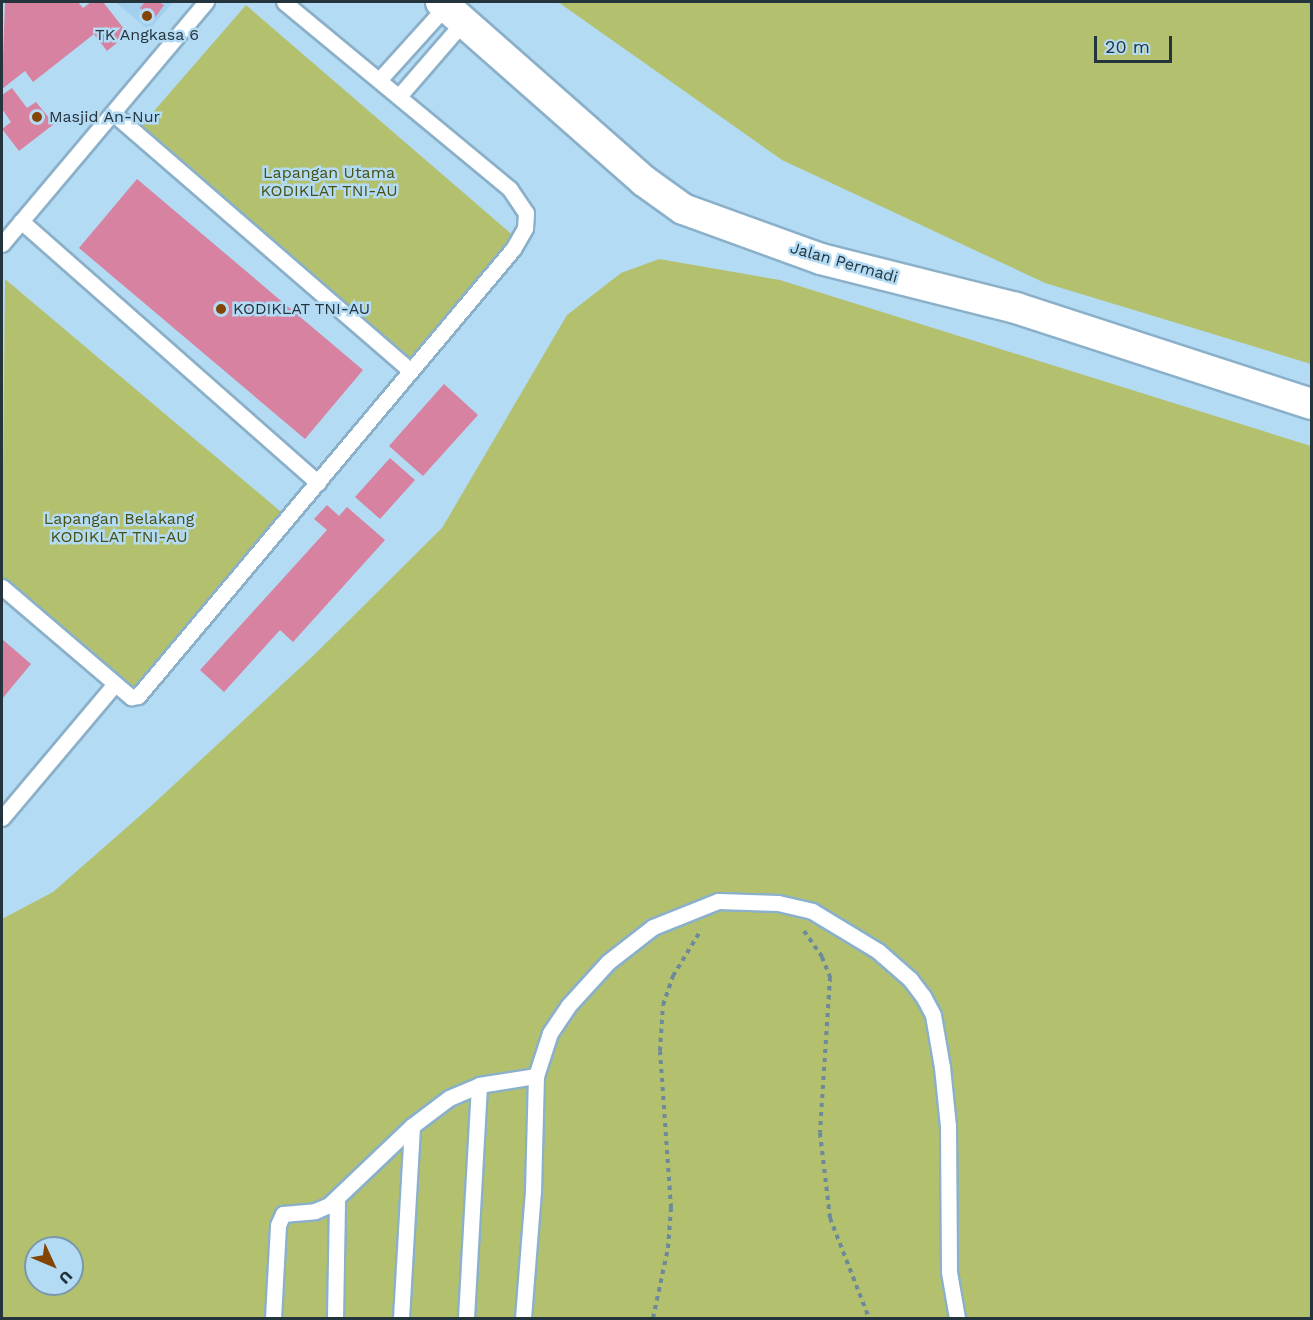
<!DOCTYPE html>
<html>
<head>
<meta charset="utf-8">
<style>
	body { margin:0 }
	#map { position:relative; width:1313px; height:1320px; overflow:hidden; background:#b4dbf4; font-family:"Work Sans",sans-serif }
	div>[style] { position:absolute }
	.built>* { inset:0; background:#a2d0ee }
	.green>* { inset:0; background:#b3c16f }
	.building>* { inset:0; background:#d682a0 }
	.path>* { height:4px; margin-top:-2px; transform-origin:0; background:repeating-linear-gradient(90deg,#6d899a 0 4.5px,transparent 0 9px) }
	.roads { filter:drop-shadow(2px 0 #8bb0c9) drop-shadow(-2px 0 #8bb0c9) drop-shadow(0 2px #8bb0c9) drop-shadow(0 -2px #8bb0c9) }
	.service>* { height:15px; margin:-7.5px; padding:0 7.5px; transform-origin:7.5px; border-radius:7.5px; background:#fff }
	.minor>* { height:30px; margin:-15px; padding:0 15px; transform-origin:15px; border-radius:15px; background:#fff }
	.dots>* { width:16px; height:16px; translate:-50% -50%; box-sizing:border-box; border:3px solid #b4dbf4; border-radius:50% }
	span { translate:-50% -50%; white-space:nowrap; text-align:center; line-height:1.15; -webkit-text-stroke:5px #b4dbf4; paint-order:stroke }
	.poi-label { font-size:16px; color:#24343d }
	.left { translate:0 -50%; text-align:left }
	.park-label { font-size:16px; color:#475012 }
	.street-label { font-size:16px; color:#24343d }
	.frame { position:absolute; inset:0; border:3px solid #24343d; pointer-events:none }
	.north { position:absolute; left:24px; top:1236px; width:60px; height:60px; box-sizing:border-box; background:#b4dbf4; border:2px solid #7a98ab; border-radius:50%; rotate:134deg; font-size:16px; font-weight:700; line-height:24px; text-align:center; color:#24343d }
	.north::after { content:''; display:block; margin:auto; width:21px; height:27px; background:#834405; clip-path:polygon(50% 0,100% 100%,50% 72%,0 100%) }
	.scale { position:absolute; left:1094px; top:36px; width:78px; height:27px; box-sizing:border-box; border:3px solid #24343d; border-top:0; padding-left:8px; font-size:18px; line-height:21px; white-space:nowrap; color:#24343d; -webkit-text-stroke:4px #b4dbf4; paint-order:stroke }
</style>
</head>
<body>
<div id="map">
	<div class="built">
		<div style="clip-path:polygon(115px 2px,173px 2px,149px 30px)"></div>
	</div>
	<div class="green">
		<div style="clip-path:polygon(558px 2px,1311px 2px,1311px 364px,1045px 283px,782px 160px)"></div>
		<div style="clip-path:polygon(246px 5px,516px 238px,411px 359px,141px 126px)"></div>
		<div style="clip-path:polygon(evenodd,659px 259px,780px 280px,1311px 446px,1311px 1318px,2px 1318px,2px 919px,53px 892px,150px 807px,315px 654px,442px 528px,567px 315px,621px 273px,659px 259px,36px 1248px,72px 1248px,72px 1284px,36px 1284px,36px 1248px)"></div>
		<div style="clip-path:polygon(5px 279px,286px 516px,135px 694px,2px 581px)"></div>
	</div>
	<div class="building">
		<div style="clip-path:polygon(5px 2px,78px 2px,83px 8px,91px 2px,103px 2px,128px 34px,107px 51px,94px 34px,33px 82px,25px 71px,2px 89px)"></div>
		<div style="clip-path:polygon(145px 2px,159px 2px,164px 5px,154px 19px,140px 8px)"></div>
		<div style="clip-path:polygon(12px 88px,27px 108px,36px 102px,54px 124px,19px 151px,2px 129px,11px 122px,2px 109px,2px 95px)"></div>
		<div style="clip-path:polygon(137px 179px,363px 370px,305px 439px,79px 248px)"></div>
		<div style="clip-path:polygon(444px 384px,478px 415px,423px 476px,389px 446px)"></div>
		<div style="clip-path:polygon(390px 458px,415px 480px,380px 519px,355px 497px)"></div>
		<div style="clip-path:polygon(327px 505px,339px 516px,347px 507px,385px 540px,293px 642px,280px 630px,224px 692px,200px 670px,327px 530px,314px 519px)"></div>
		<div style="clip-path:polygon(2px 639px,31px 664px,2px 699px)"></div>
	</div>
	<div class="path">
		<div style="left:804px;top:931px;width:32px;rotate:55deg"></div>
		<div style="left:822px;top:957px;width:22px;rotate:68deg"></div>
		<div style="left:830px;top:977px;width:156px;rotate:93.7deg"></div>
		<div style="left:820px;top:1133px;width:86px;rotate:83.3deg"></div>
		<div style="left:830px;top:1218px;width:107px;rotate:68.7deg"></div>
		<div style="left:653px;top:1318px;width:72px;rotate:-77.9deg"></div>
		<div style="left:668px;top:1248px;width:40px;rotate:-85.7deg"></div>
		<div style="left:671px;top:1208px;width:157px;rotate:-94deg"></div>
		<div style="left:660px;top:1051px;width:46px;rotate:-86.3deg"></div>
		<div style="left:663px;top:1005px;width:31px;rotate:-71deg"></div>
		<div style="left:673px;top:976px;width:54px;rotate:-58.7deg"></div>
	</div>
	<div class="roads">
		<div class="service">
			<div style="left:380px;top:79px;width:98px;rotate:-47.9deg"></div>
			<div style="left:400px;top:95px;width:98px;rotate:-49.1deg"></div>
			<div style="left:114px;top:114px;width:389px;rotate:40.9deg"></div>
			<div style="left:21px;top:221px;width:396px;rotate:41.4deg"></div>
			<div style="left:2px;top:244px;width:317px;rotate:-49.9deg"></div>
			<div style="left:2px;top:587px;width:170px;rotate:40.5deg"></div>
			<div style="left:131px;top:697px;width:7px;rotate:-8deg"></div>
			<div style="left:138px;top:696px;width:583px;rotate:-50.01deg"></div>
			<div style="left:513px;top:249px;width:24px;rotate:-60deg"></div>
			<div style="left:525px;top:228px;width:15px;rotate:-86deg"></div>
			<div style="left:526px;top:213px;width:29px;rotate:-124deg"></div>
			<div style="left:510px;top:189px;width:293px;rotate:-140.4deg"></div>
			<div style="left:2px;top:818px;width:175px;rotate:-49.9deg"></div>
			<div style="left:273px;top:1318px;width:93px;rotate:-86.9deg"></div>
			<div style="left:278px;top:1225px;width:12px;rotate:-66deg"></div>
			<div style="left:283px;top:1214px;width:32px;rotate:-5deg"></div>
			<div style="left:315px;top:1211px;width:15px;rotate:-23deg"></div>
			<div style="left:329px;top:1205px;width:115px;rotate:-43.6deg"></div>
			<div style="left:412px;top:1126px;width:46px;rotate:-37.1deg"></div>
			<div style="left:449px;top:1098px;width:33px;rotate:-23deg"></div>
			<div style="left:479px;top:1085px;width:58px;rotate:-9deg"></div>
			<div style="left:335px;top:1318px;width:118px;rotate:-89deg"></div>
			<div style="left:401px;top:1318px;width:192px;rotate:-86.7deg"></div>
			<div style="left:466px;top:1318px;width:233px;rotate:-86.8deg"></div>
			<div style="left:523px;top:1318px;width:128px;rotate:-85.5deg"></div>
			<div style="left:533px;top:1190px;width:114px;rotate:-88.5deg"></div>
			<div style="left:536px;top:1076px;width:45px;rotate:-72deg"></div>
			<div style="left:550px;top:1033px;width:32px;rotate:-56deg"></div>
			<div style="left:568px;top:1006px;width:59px;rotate:-47.7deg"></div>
			<div style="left:608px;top:962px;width:57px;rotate:-37.9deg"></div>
			<div style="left:653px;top:927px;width:70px;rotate:-21.8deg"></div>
			<div style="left:718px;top:901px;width:60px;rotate:1.9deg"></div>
			<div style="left:778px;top:903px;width:35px;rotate:13deg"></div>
			<div style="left:812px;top:911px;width:77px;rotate:31.2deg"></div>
			<div style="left:878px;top:951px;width:43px;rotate:41.2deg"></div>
			<div style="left:910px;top:979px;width:21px;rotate:53deg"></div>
			<div style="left:923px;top:996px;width:21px;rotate:62deg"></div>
			<div style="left:933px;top:1015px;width:53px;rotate:80.2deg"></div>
			<div style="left:942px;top:1067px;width:59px;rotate:84.2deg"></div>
			<div style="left:948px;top:1126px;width:146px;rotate:89.6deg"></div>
			<div style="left:949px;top:1272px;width:47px;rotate:80.1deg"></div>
		</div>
		<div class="minor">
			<div style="left:441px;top:2px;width:271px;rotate:41.4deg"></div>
			<div style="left:644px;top:181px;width:48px;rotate:35.7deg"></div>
			<div style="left:683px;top:209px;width:147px;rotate:19.9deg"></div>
			<div style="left:821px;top:259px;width:201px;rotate:14.1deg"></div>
			<div style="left:1016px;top:308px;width:311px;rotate:18deg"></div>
		</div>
	</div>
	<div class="dots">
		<div style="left:147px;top:16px;background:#834405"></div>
		<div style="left:37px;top:117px;background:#834405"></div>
		<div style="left:221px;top:309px;background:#834405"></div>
	</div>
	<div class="poi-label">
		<span style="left:147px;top:35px">TK Angkasa 6</span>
		<span class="left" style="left:49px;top:117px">Masjid An-Nur</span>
		<span class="left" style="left:233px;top:309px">KODIKLAT TNI-AU</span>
	</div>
	<div class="park-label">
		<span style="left:329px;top:182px">Lapangan Utama<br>KODIKLAT TNI-AU</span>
		<span style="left:119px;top:528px">Lapangan Belakang<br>KODIKLAT TNI-AU</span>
	</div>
	<div class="street-label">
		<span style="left:844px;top:263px;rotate:16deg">Jalan Permadi</span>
	</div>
	<div class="frame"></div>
	<div class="north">U</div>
	<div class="scale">20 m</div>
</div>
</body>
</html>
